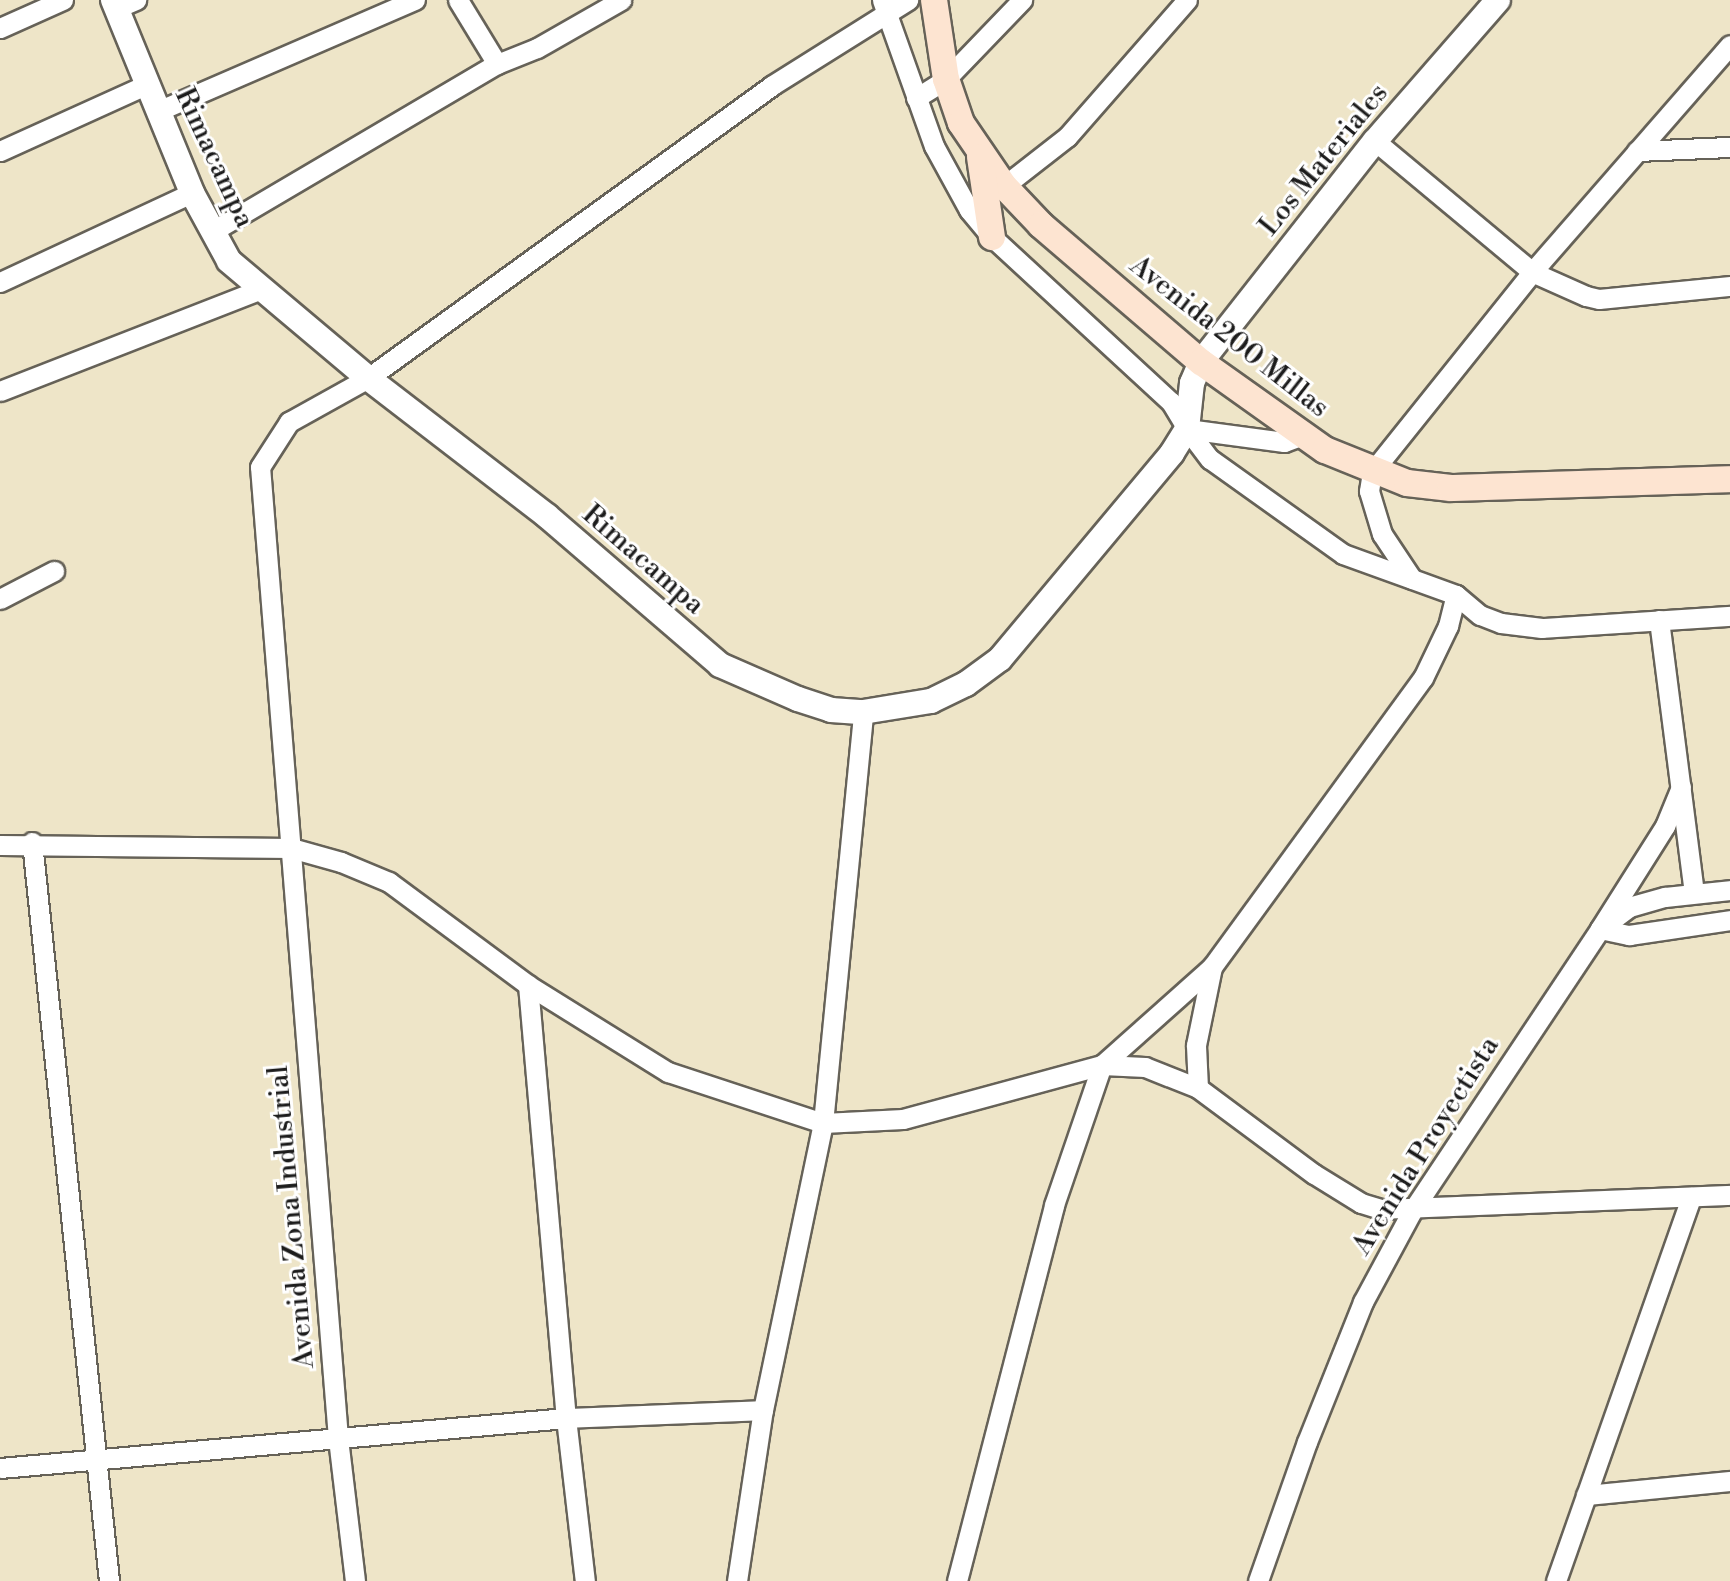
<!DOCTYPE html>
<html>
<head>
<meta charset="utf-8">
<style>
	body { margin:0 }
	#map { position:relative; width:1730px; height:1581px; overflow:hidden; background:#eee5c8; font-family:"Libre Bodoni",serif }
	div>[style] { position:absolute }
	.roads { filter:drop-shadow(2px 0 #666258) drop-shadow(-2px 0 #666258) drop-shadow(0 2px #666258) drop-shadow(0 -2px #666258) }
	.minor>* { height:19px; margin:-9.5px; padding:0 9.5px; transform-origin:9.5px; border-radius:9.5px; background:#fff }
	.tertiary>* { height:24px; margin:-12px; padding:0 12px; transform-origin:12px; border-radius:12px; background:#fff }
	.secondary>* { height:26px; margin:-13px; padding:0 13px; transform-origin:13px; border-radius:13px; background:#fde4d1 }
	span { translate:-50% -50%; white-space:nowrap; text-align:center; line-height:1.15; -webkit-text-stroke:6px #fff; paint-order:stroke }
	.street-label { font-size:28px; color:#1c1c1c }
</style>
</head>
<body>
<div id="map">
	<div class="roads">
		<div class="minor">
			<div style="left:458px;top:0;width:75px;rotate:58.6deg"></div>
			<div style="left:882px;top:0;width:155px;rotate:70.4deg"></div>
			<div style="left:934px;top:146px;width:73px;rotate:61.3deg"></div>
			<div style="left:969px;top:210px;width:35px;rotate:50deg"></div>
			<div style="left:992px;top:237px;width:243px;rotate:42.7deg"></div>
			<div style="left:1171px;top:402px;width:31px;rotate:59deg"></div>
			<div style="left:1187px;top:429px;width:98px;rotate:7.6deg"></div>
			<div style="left:1284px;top:442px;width:20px;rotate:-20deg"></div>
			<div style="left:117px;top:8px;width:21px;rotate:-23deg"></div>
			<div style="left:0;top:28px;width:69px;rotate:-24deg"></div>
			<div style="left:916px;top:98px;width:36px;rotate:-32deg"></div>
			<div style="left:946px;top:79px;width:110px;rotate:-46.1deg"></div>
			<div style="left:158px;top:111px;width:280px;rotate:-23.4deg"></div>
			<div style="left:1375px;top:141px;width:204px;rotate:39.8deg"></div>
			<div style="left:1532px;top:272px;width:59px;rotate:24deg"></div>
			<div style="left:1586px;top:296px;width:13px;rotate:13deg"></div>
			<div style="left:1599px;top:299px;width:132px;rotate:-5.7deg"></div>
			<div style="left:0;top:151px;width:162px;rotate:-24.4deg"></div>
			<div style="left:1637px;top:151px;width:93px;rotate:-2.5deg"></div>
			<div style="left:1004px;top:186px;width:80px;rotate:-37.9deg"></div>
			<div style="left:1067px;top:137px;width:182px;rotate:-48.8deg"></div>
			<div style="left:213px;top:231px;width:329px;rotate:-30.5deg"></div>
			<div style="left:497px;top:64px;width:43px;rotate:-21.8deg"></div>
			<div style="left:537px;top:48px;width:97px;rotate:-29.7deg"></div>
			<div style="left:0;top:282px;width:212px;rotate:-24.9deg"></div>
			<div style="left:0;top:391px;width:281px;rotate:-21.3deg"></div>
			<div style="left:1187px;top:429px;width:38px;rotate:53deg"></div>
			<div style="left:1210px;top:459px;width:163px;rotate:35.5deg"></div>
			<div style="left:1343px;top:554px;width:120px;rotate:19.9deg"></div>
			<div style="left:1456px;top:595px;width:31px;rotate:40deg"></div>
			<div style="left:1480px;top:615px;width:22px;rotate:21deg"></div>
			<div style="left:1501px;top:623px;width:41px;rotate:7deg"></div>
			<div style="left:1542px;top:628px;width:188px;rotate:-3.7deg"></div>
			<div style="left:1412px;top:579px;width:54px;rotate:-123.7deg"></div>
			<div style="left:1382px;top:534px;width:45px;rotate:-106.8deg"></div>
			<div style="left:1369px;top:491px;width:19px;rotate:-81deg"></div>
			<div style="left:1372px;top:472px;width:256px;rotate:-51.3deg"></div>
			<div style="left:1532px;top:272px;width:301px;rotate:-48.9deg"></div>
			<div style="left:0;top:599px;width:61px;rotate:-27.4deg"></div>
			<div style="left:1659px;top:620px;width:274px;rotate:82.7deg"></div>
			<div style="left:1681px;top:787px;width:42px;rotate:112.3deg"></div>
			<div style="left:1665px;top:826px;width:122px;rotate:122.3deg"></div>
			<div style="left:1600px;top:929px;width:30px;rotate:12deg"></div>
			<div style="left:1629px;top:935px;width:102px;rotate:-8.4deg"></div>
			<div style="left:32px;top:842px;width:743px;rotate:84.05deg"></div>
			<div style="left:0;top:845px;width:291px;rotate:0.6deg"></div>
			<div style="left:291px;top:848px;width:52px;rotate:15.6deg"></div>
			<div style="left:341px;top:862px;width:52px;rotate:22.6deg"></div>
			<div style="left:389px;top:882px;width:173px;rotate:36.5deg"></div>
			<div style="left:528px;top:985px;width:165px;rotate:31.9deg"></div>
			<div style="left:668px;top:1072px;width:163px;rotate:18.2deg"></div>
			<div style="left:823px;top:1123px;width:80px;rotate:-2.9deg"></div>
			<div style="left:903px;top:1119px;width:206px;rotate:-15.2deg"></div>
			<div style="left:1102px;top:1065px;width:43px;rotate:2.7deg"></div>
			<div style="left:1145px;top:1067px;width:57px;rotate:21.6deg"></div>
			<div style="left:1198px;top:1088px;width:144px;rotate:36.6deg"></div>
			<div style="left:1314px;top:1174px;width:55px;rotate:31.7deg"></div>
			<div style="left:1361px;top:1203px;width:21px;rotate:17deg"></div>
			<div style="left:1381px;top:1209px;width:349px;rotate:-2.3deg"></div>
			<div style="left:528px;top:985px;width:435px;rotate:85deg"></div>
			<div style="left:566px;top:1418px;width:164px;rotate:83.4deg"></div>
			<div style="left:1198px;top:1088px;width:43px;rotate:-92.7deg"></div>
			<div style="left:1196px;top:1045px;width:80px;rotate:-78.4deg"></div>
			<div style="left:0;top:1468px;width:568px;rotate:-5.05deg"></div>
			<div style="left:566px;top:1418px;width:197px;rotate:-2.3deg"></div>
			<div style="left:1586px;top:1495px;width:145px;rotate:-5.6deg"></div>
			<div style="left:355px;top:1581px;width:144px;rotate:-96.8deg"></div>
			<div style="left:338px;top:1438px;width:974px;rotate:-94.59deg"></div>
			<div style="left:260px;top:467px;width:54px;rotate:-57.2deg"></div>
			<div style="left:289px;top:422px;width:90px;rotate:-29.1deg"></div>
			<div style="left:368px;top:378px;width:498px;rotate:-35.9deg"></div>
			<div style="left:771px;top:86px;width:162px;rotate:-32.1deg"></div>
			<div style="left:737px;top:1581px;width:173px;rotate:-81.4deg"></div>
			<div style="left:763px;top:1410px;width:293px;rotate:-78.2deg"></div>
			<div style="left:823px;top:1123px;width:413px;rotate:-84.4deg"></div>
			<div style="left:957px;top:1581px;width:388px;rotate:-75.5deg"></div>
			<div style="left:1054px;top:1205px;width:148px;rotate:-71.1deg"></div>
			<div style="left:1102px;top:1065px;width:147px;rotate:-41.7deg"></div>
			<div style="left:1212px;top:967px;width:358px;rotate:-53.9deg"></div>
			<div style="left:1423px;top:678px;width:58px;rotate:-64.3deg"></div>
			<div style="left:1448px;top:626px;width:32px;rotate:-76deg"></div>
			<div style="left:1258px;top:1581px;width:147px;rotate:-70.6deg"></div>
			<div style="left:1307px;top:1442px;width:151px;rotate:-68.2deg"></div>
			<div style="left:1363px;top:1302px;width:103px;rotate:-61.7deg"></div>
			<div style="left:1412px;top:1211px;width:339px;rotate:-56.3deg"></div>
			<div style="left:1600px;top:929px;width:36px;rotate:-37deg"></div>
			<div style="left:1629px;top:907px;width:37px;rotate:-16deg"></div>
			<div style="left:1665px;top:897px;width:65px;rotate:-6.1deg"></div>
			<div style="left:1556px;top:1581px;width:407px;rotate:-70.6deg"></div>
		</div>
		<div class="tertiary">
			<div style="left:113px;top:0;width:209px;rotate:67.7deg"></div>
			<div style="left:192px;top:193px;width:77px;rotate:61.4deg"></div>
			<div style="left:229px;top:261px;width:182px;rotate:40.1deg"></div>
			<div style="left:368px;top:378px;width:226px;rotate:37.6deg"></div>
			<div style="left:547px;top:516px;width:228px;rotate:40.7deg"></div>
			<div style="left:720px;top:665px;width:85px;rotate:23.6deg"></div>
			<div style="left:798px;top:699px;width:35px;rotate:18deg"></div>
			<div style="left:831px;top:710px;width:32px;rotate:4deg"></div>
			<div style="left:863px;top:712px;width:69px;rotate:-9.2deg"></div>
			<div style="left:931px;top:701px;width:39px;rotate:-26deg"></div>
			<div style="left:966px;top:684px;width:42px;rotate:-36.3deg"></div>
			<div style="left:1000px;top:659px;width:268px;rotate:-50.1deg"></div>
			<div style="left:1172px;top:453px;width:28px;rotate:-58deg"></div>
			<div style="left:1187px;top:429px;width:46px;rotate:-83.8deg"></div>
			<div style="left:1192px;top:383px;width:23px;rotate:-67deg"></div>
			<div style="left:1201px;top:362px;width:281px;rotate:-51.8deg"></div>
			<div style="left:1375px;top:141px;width:187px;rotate:-48.9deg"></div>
		</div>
		<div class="secondary">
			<div style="left:934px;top:0;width:80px;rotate:81.4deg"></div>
			<div style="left:946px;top:79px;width:46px;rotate:71.2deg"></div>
			<div style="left:961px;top:123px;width:76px;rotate:55.7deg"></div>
			<div style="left:1004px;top:186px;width:54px;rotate:46.5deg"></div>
			<div style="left:1041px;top:225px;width:211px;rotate:40.6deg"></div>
			<div style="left:1201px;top:362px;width:152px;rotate:35.4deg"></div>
			<div style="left:1325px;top:450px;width:88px;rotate:21.9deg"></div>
			<div style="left:1407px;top:483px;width:44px;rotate:6.5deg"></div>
			<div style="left:1451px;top:488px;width:279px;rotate:-1.8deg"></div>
			<div style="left:980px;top:157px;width:81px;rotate:81.5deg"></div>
		</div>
	</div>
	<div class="street-label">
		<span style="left:214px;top:158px;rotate:65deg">Rimacampa</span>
		<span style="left:1324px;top:160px;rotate:-51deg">Los Materiales</span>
		<span style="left:1229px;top:337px;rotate:38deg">Avenida 200 Millas</span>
		<span style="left:643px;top:560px;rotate:41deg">Rimacampa</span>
		<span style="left:1426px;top:1146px;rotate:-58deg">Avenida Proyectista</span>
		<span style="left:292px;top:1217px;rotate:-95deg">Avenida Zona Industrial</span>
	</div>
</div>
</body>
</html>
